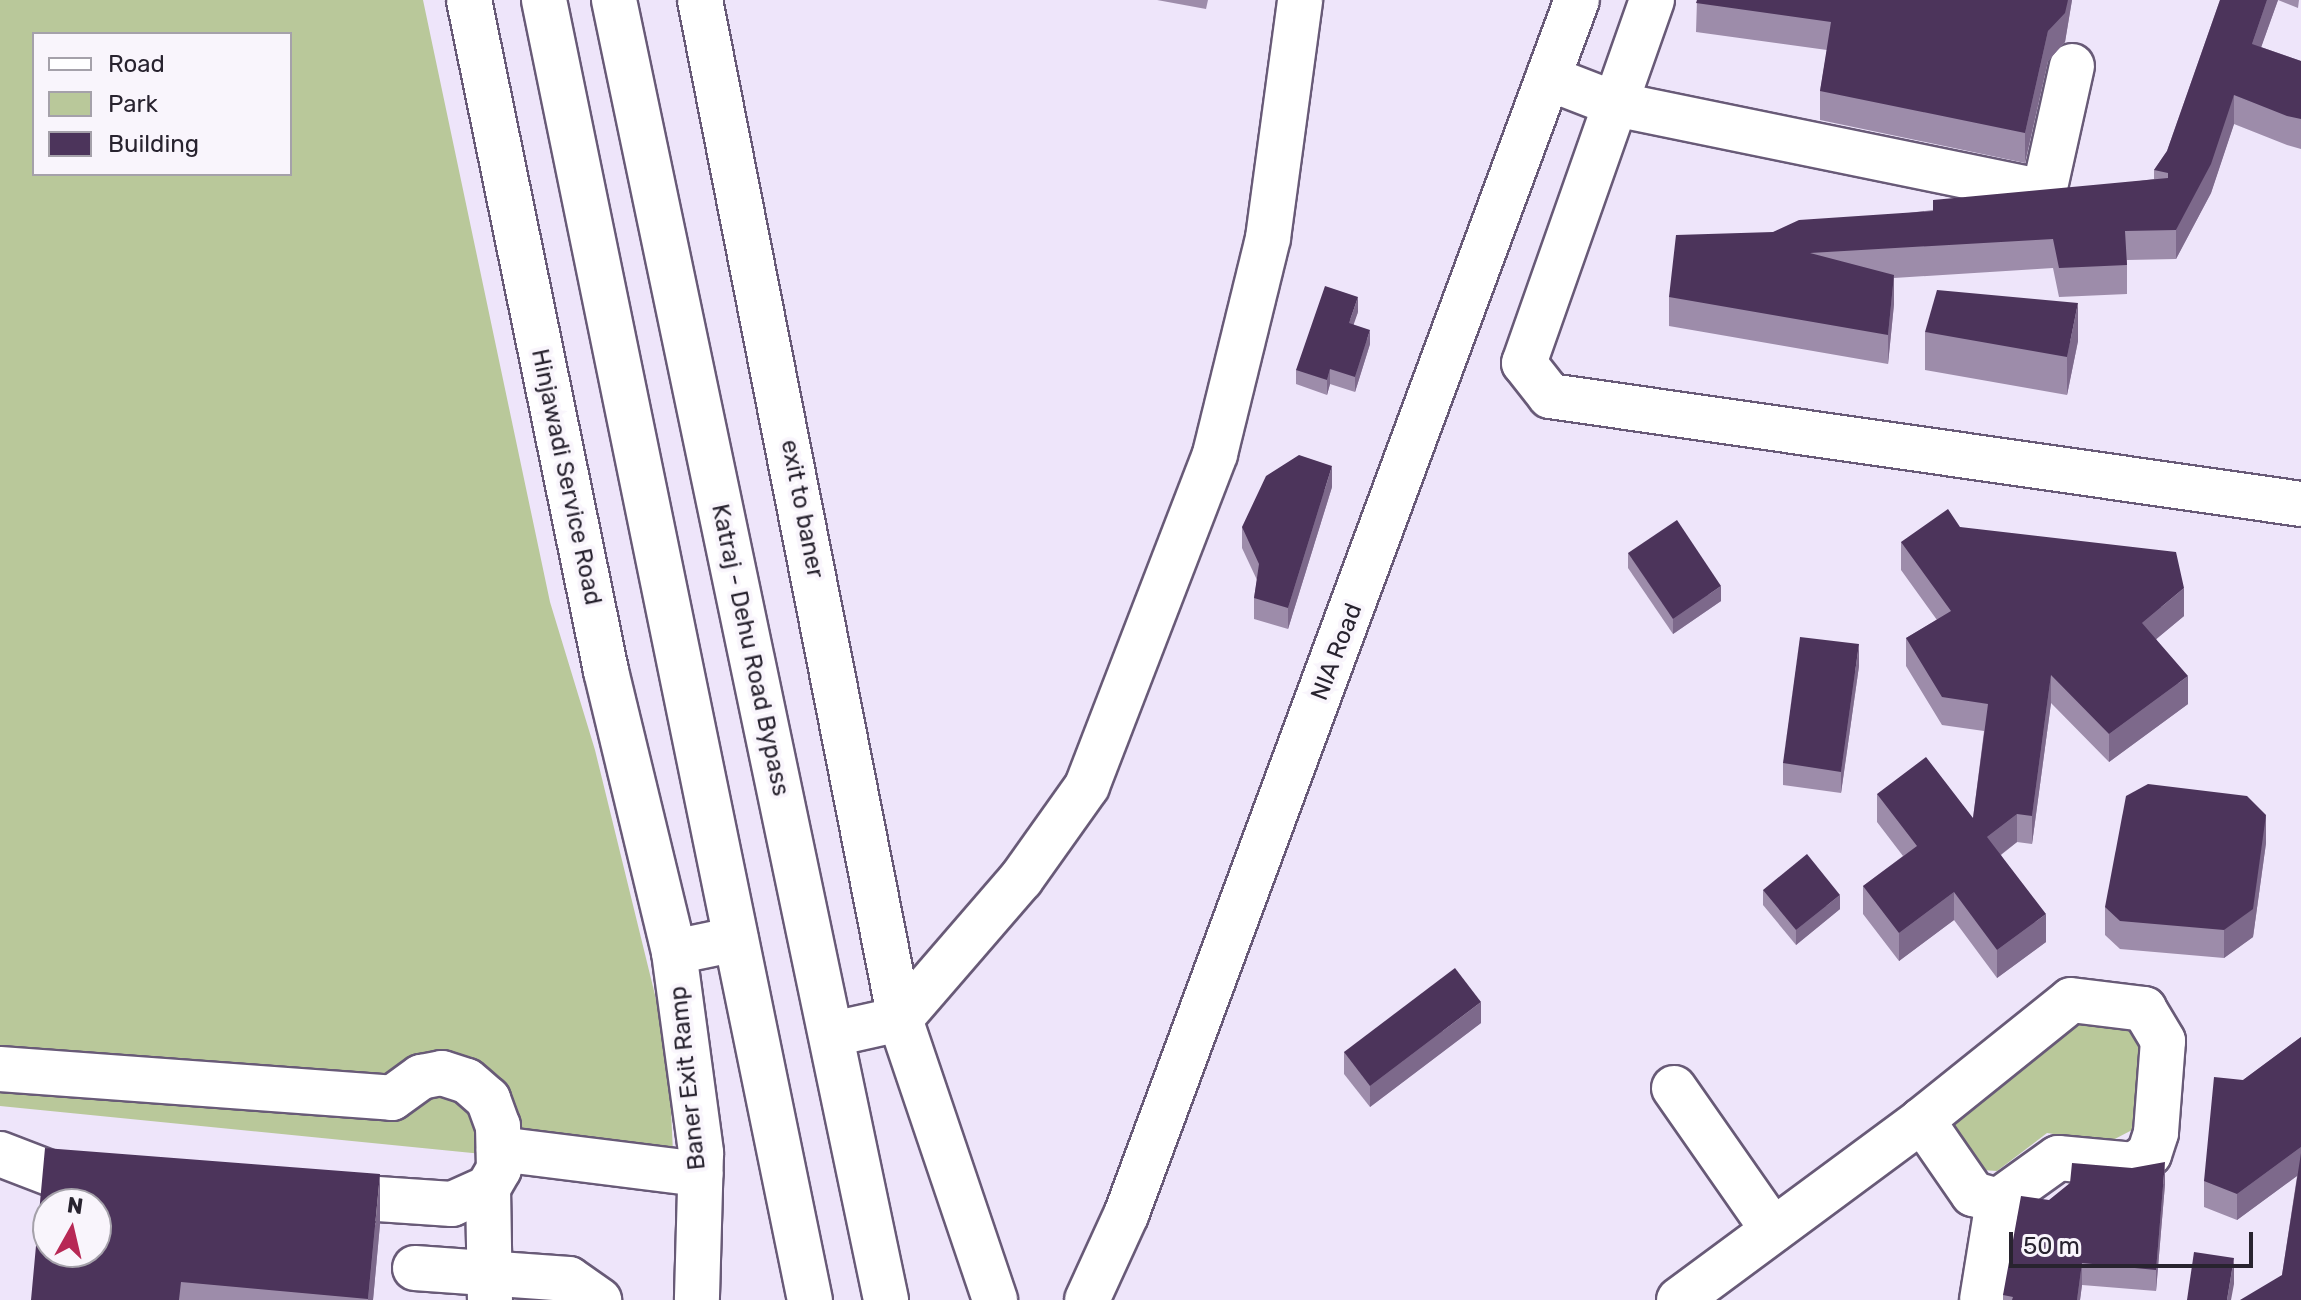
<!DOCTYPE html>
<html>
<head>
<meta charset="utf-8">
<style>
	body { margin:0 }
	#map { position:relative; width:2301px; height:1300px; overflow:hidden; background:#eee5fa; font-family:Rubik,sans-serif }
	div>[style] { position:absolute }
	.green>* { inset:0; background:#b9c89a }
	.roads { filter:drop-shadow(2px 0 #685a77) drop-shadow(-2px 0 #685a77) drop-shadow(0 2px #685a77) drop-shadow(0 -2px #685a77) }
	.minor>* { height:44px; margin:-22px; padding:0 22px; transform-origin:22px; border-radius:22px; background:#fff }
	.major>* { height:44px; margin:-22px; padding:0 22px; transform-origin:22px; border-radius:22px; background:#fff }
	.highway>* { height:44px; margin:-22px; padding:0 22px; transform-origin:22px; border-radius:22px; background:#fff }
	.wall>* { inset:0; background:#9d8caa }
	.shaded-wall>* { inset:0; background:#7d698b }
	.building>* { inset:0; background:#4c345b }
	span { translate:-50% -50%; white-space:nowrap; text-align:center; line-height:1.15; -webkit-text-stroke:8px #f9f5fc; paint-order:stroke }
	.street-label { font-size:24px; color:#28232f }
	.legend { position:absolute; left:32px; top:32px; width:260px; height:144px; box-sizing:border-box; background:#f9f5fc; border:2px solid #a5a1aa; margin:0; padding:10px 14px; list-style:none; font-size:24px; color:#28232f }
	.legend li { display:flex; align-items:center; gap:16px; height:40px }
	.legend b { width:40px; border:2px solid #a5a1aa }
	.north { position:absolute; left:32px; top:1188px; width:80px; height:80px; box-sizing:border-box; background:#f9f5fc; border:2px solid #a5a1aa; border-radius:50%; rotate:8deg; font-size:22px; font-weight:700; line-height:32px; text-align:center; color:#28232f }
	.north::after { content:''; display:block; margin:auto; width:28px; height:36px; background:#b72855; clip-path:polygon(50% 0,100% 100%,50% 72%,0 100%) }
	.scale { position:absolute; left:2009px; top:1232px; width:244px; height:36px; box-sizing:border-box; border:4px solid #28232f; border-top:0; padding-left:10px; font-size:24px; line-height:28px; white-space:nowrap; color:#28232f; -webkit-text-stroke:6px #f9f5fc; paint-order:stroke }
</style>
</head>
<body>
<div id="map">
	<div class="green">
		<div style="clip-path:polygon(evenodd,0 0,423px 0,550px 602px,595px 750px,668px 1048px,674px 1173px,0 1106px,0 0,34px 34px,290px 34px,290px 174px,34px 174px,34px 34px)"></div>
		<div style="clip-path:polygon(2071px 1011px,2145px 1031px,2134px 1129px,2109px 1142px,2047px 1133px,1997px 1171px,1981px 1170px,1942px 1115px)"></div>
	</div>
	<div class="roads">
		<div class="minor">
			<div style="left:1652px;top:0;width:385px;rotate:109.4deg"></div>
			<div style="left:1524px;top:363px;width:42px;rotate:51.8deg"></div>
			<div style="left:1550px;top:396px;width:759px;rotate:8.18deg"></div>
			<div style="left:1548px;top:78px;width:72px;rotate:21.2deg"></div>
			<div style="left:1615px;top:104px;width:438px;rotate:11.6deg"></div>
			<div style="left:2044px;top:192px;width:129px;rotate:-77.5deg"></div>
			<div style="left:900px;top:1019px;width:185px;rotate:-49.2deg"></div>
			<div style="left:1021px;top:879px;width:114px;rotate:-54.6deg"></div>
			<div style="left:1087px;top:786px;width:356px;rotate:-68.9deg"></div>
			<div style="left:1215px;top:454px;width:222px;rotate:-76.2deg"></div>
			<div style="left:1268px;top:238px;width:240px;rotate:-82.3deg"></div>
			<div style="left:0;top:1069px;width:393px;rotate:4.2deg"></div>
			<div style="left:392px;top:1098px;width:36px;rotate:-36deg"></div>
			<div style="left:421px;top:1077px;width:21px;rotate:-11deg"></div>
			<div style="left:442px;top:1073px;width:26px;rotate:18deg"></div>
			<div style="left:467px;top:1081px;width:28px;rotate:41deg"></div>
			<div style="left:488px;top:1099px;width:29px;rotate:70deg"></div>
			<div style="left:498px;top:1126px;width:43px;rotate:88.7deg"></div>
			<div style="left:499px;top:1169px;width:22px;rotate:120deg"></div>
			<div style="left:488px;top:1188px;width:112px;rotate:89deg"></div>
			<div style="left:1674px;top:1088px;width:173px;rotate:55.1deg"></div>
			<div style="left:499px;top:1149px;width:203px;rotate:7.1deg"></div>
			<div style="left:0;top:1154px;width:64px;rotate:21deg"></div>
			<div style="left:60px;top:1177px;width:42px;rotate:4.1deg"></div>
			<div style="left:319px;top:1195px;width:133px;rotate:3.9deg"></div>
			<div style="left:452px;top:1204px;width:39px;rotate:-24deg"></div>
			<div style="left:415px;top:1268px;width:154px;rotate:4.1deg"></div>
			<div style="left:569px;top:1279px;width:37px;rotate:35deg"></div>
			<div style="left:1087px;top:1300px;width:94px;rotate:-65.4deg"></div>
			<div style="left:1126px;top:1215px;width:1296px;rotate:-69.64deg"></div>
			<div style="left:1679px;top:1300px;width:302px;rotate:-36.5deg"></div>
			<div style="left:1922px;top:1120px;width:191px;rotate:-38.8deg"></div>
			<div style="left:2071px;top:1000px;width:74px;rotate:7deg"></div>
			<div style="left:2144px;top:1009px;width:37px;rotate:59deg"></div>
			<div style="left:2163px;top:1041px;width:92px;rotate:94.4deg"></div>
			<div style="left:2156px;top:1133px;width:22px;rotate:108deg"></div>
			<div style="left:2149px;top:1154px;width:19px;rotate:144deg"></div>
			<div style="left:2134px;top:1165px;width:76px;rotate:-174.7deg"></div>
			<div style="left:2058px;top:1158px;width:74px;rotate:144.4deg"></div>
			<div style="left:1998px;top:1201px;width:26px;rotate:-164deg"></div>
			<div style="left:1973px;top:1194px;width:90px;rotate:-124.6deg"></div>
			<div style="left:1982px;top:1300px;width:100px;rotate:-80.8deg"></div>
		</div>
		<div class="major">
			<div style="left:469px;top:0;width:685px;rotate:78.46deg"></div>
			<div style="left:606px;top:671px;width:289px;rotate:76.4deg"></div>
			<div style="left:674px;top:952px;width:203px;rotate:82.3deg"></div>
			<div style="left:701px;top:1153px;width:147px;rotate:91.6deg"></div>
			<div style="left:700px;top:0;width:1038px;rotate:78.9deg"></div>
			<div style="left:900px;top:1019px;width:297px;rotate:71.3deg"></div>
			<div style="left:833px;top:1034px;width:69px;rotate:-12.6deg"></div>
		</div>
		<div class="highway">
			<div style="left:544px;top:0;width:1327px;rotate:78.44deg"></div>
			<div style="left:614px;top:0;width:1328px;rotate:78.18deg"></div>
			<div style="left:674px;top:952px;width:63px;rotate:-11.8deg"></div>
		</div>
	</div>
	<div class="wall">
		<div style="clip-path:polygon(1157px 0,1208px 0,1206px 9px)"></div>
		<div style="clip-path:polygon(1697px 0,2072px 0,2065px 42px,2048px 61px,2025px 163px,1820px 120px,1820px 91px,1827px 50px,1696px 32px)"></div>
		<div style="clip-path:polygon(2220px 0,2299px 0,2298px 8px,2278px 0,2261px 47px,2301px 61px,2301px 149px,2287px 145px,2234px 124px,2211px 193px,2176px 259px,2127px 260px,2127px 294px,2059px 297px,2053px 268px,1894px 278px,1894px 304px,1888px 364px,1669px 326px,1669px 297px,1773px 232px,2154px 179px,2154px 170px,2167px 151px)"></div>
		<div style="clip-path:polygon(1358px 312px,1353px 324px,1370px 344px,1355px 392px,1330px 384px,1327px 395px,1296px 384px,1296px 370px)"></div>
		<div style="clip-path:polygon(1925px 332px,2078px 341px,2067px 395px,1925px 370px)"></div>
		<div style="clip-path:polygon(1332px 487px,1288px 629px,1254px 619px,1254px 598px,1257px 580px,1242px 548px,1242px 527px)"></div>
		<div style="clip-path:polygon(1960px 527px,2184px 616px,2156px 639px,2188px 704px,2109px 762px,2051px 703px,2032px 844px,2017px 842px,2001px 855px,2046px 942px,1997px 978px,1954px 920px,1899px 961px,1863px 914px,1863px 886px,1903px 856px,1877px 822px,1877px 794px,1973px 818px,1984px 731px,1942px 725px,1906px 666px,1906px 638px,1937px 620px,1901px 570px,1901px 542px)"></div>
		<div style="clip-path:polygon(1628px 553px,1721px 601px,1673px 634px,1628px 568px)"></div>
		<div style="clip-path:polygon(1859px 666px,1841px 793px,1783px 785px,1783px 763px)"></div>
		<div style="clip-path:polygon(2266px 843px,2253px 937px,2224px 958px,2120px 949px,2105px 935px,2105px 907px)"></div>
		<div style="clip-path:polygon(1763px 890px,1840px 909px,1796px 945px,1763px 905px)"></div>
		<div style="clip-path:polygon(1481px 1023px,1370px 1107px,1344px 1074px,1344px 1052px)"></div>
		<div style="clip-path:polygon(2301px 1037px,2301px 1300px,2282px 1275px,2297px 1176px,2237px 1220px,2204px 1207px,2204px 1181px,2243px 1080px)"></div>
		<div style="clip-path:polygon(2165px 1184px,2156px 1291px,2082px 1285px,2080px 1300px,2003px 1300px,2003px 1295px,2049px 1200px)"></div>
		<div style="clip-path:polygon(380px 1224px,373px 1300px,31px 1300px)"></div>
	</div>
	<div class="shaded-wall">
		<div style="clip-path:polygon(2068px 0,2072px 0,2065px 42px,2048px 61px,2025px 163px,2025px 133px,2048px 31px)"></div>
		<div style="clip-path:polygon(2267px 0,2278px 0,2252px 73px,2252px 44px)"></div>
		<div style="clip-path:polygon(2234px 95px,2234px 124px,2211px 193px,2176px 259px,2176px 230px)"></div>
		<div style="clip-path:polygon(1894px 275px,1894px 304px,1888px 364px,1888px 335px)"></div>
		<div style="clip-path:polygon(1358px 297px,1358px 312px,1349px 338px,1349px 323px)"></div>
		<div style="clip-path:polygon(2078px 303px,2078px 341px,2067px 395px,2067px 357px)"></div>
		<div style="clip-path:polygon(1370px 330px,1370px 344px,1355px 392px,1355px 377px)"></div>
		<div style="clip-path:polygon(1330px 369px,1330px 384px,1327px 395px,1327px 380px)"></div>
		<div style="clip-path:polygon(1332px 466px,1332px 487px,1288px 629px,1288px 608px)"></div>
		<div style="clip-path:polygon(1721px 586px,1721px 601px,1673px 634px,1673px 619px)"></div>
		<div style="clip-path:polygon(2184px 588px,2184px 616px,2142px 651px,2142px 623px)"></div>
		<div style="clip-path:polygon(1859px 644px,1859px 666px,1841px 793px,1841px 772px)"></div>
		<div style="clip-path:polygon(2051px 675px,2051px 703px,2032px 844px,2032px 816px)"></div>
		<div style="clip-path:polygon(2188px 676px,2188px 704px,2109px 762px,2109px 734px)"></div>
		<div style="clip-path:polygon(2017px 814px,2017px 842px,1987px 865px,1987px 837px)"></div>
		<div style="clip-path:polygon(2266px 815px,2266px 843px,2253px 937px,2224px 958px,2224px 930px)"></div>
		<div style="clip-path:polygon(1954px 892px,1954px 920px,1899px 961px,1899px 933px)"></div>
		<div style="clip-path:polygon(1840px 895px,1840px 909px,1796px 945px,1796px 930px)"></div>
		<div style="clip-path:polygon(2046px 914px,2046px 942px,1997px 978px,1997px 950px)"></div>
		<div style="clip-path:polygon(1481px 1002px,1481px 1023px,1370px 1107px,1370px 1086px)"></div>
		<div style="clip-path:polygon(2301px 1147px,2301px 1173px,2237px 1220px,2237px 1194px)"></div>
		<div style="clip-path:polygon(2165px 1162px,2165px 1184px,2156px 1291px,2156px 1270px)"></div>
		<div style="clip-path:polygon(380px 1174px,380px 1224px,373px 1300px,368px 1300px)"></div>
		<div style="clip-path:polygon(2234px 1258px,2234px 1284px,2231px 1300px,2227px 1300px)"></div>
		<div style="clip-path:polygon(2082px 1263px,2082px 1285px,2080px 1300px,2077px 1300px)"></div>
	</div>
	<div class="building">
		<div style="clip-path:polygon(1697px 0,2068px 0,2065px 13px,2048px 31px,2025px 133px,1820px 91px,1831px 22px,1696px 3px)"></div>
		<div style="clip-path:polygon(2220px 0,2267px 0,2252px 44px,2301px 61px,2301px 119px,2287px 116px,2234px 95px,2211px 164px,2176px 230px,2125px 231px,2127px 265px,2059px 268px,2053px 239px,1810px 253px,1894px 275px,1888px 335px,1669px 297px,1676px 235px,1773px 232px,1799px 220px,1933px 211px,1933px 200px,2168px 178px,2168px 173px,2154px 170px,2167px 151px)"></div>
		<div style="clip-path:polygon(1325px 286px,1358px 297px,1349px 323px,1370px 330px,1355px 377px,1330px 369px,1327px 380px,1296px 370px)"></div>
		<div style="clip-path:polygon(1937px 290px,2078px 303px,2067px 357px,1925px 332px)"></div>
		<div style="clip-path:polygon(1299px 455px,1332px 466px,1288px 608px,1254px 598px,1259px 564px,1242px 527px,1266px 476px)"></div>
		<div style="clip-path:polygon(1948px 509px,1960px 527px,2176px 552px,2184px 588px,2142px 623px,2188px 676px,2109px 734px,2051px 675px,2032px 816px,2017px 814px,1987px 837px,2046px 914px,1997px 950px,1954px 892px,1899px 933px,1863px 886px,1917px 846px,1877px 794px,1926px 757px,1973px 818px,1988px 704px,1942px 697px,1906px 638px,1951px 611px,1901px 542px)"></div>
		<div style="clip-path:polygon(1677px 520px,1721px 586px,1673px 619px,1628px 553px)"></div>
		<div style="clip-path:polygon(1800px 637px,1859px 644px,1841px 772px,1783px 763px)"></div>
		<div style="clip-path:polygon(2148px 784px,2247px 796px,2266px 815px,2253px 909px,2224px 930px,2120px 921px,2105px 907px,2126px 796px)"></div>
		<div style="clip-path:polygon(1807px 854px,1840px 895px,1796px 930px,1763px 890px)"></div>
		<div style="clip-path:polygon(1455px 968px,1481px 1002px,1370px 1086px,1344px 1052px)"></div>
		<div style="clip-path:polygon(2301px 1037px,2301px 1147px,2237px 1194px,2204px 1181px,2214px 1077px,2243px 1080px)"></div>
		<div style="clip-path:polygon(evenodd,45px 1148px,380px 1174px,368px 1299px,181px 1282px,179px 1300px,31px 1300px,45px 1148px,48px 1204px,96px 1204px,96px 1252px,48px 1252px,48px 1204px)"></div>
		<div style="clip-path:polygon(2301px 1153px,2301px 1300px,2240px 1300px,2282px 1275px)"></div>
		<div style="clip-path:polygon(2165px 1162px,2156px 1270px,2082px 1263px,2077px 1300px,2012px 1300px,2013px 1297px,2003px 1295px,2021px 1196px,2049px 1200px,2070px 1183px,2072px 1163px,2132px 1168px)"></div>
		<div style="clip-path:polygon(2194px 1252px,2234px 1258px,2227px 1300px,2187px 1300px)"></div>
	</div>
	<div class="street-label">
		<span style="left:566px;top:477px;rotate:78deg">Hinjawadi Service Road</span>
		<span style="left:802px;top:509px;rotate:79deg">exit to baner</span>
		<span style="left:750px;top:650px;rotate:78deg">Katraj - Dehu Road Bypass</span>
		<span style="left:1337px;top:652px;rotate:-69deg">NIA Road</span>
		<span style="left:688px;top:1078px;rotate:-96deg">Baner Exit Ramp</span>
	</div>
	<ul class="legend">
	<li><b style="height:10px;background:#fff"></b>Road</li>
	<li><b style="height:22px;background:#b9c89a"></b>Park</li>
	<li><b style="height:22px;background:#4c345b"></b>Building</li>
	</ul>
	<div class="north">N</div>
	<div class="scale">50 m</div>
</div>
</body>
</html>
